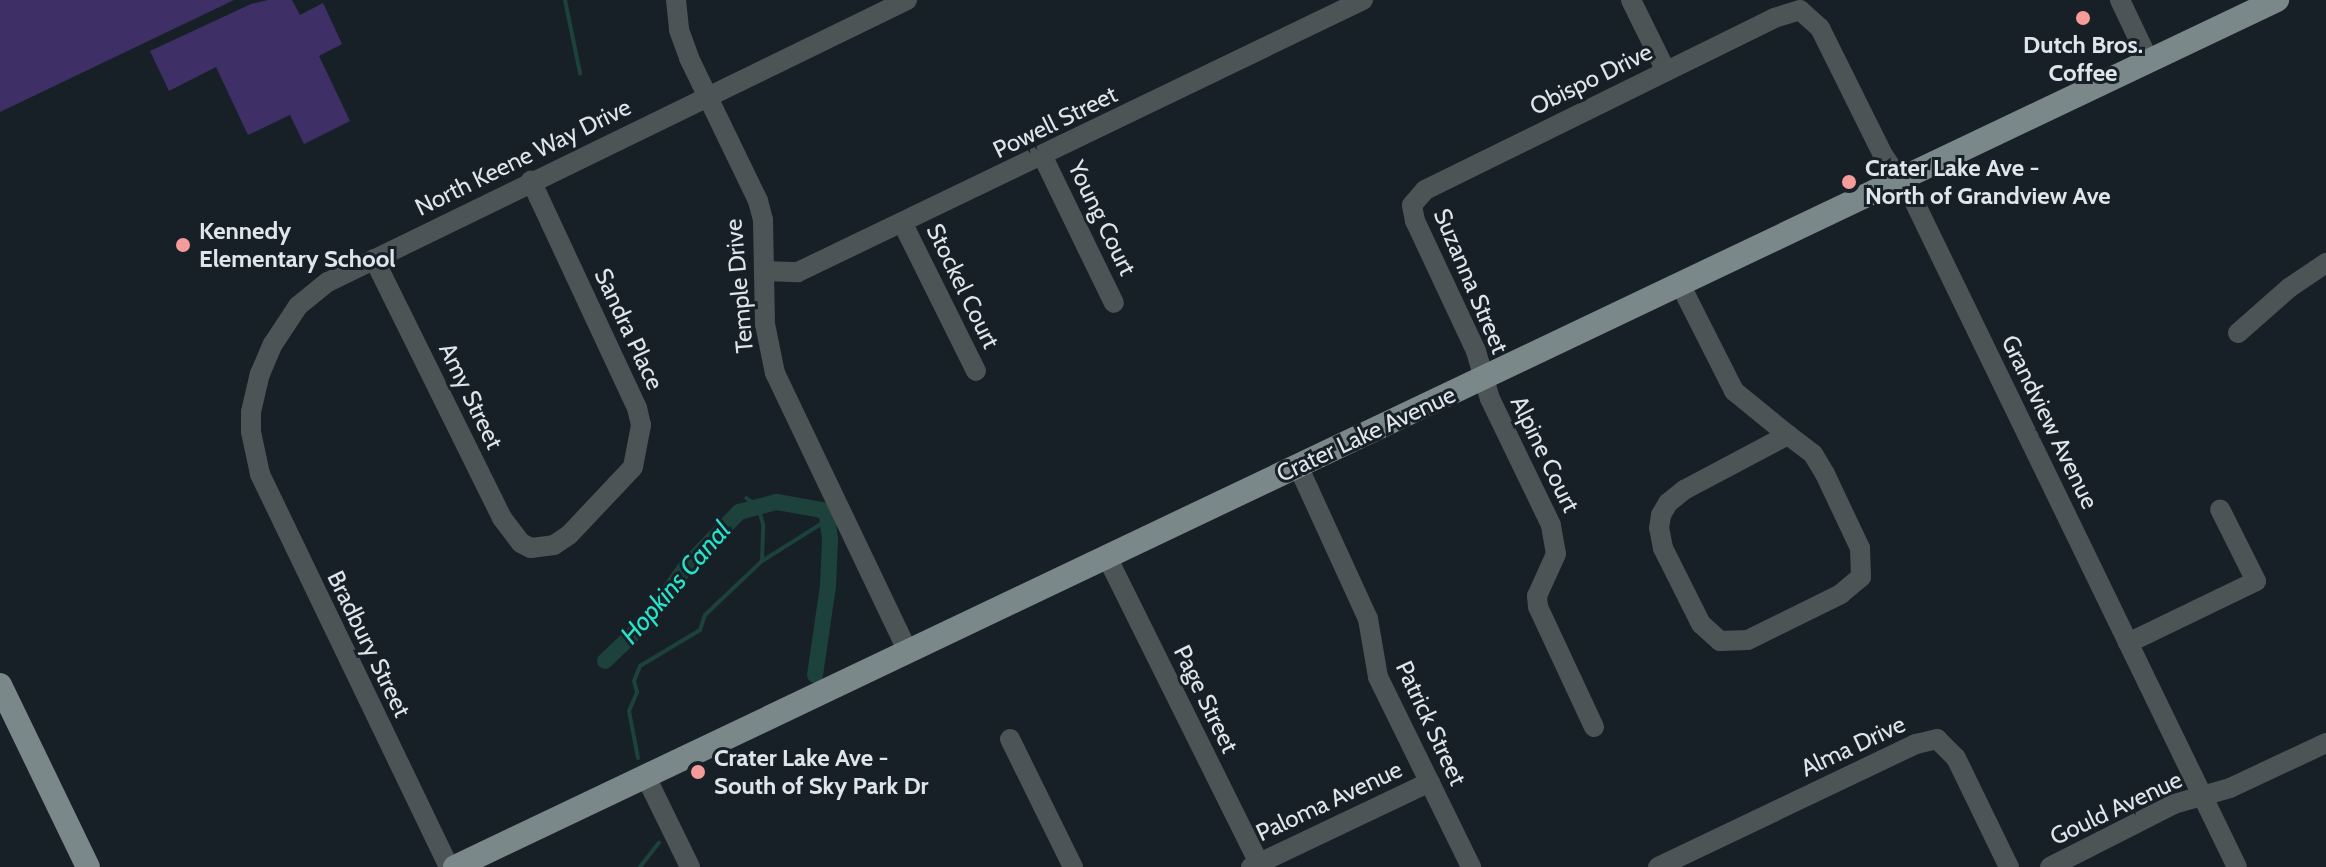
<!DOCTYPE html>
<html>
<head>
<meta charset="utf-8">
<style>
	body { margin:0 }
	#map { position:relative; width:2326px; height:867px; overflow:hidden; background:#172027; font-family:Cabin,sans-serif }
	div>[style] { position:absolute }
	.green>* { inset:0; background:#3f2f67 }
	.stream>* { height:4px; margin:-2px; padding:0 2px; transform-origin:2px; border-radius:2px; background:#1c423b }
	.canal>* { height:16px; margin:-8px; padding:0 8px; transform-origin:8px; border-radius:8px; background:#1c423b }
	.minor>* { height:20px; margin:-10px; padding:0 10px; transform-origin:10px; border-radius:10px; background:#4d5455 }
	.major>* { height:24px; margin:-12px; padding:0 12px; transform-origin:12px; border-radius:12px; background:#7b888a }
	.dots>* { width:22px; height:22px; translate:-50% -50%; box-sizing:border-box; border:4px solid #172027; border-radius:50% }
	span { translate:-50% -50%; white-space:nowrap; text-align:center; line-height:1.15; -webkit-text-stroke:6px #172027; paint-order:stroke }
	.poi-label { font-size:24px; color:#dfe5ea; font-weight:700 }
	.left { translate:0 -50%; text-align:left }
	.street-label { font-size:24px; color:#dfe5ea }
	.water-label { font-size:26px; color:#26e4ca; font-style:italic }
</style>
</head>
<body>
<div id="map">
	<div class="green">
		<div style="clip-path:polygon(0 0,234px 0,0 112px)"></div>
		<div style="clip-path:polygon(268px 0,292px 0,300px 15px,323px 3px,342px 44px,319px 56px,350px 121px,304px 144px,290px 115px,248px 135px,216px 67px,169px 91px,150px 51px,251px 4px)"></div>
	</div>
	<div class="stream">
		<div style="left:565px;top:0;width:75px;rotate:78.4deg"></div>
		<div style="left:762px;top:561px;width:77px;rotate:-32.2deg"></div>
		<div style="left:638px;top:758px;width:48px;rotate:-100.8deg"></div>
		<div style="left:629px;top:711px;width:21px;rotate:-67deg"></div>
		<div style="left:637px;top:692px;width:11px;rotate:-105deg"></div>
		<div style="left:634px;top:681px;width:16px;rotate:-68deg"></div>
		<div style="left:640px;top:666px;width:70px;rotate:-31deg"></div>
		<div style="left:700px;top:630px;width:16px;rotate:-72deg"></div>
		<div style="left:705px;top:615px;width:79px;rotate:-43.5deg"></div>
		<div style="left:762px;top:561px;width:37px;rotate:-88deg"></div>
		<div style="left:763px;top:524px;width:19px;rotate:-106deg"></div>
		<div style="left:758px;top:506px;width:14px;rotate:-146deg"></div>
		<div style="left:640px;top:867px;width:31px;rotate:-52deg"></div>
	</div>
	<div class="canal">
		<div style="left:605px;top:661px;width:64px;rotate:-43.7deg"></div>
		<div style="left:651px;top:617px;width:60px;rotate:-55.2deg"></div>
		<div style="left:685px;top:568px;width:78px;rotate:-46deg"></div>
		<div style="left:739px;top:512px;width:39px;rotate:-15deg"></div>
		<div style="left:777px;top:502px;width:46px;rotate:10.1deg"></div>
		<div style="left:822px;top:510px;width:7px;rotate:45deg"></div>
		<div style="left:827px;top:515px;width:26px;rotate:83deg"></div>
		<div style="left:830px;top:541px;width:45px;rotate:92.5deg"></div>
		<div style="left:828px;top:586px;width:90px;rotate:98.3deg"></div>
	</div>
	<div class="minor">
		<div style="left:676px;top:0;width:30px;rotate:84deg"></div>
		<div style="left:679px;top:30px;width:30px;rotate:70deg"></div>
		<div style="left:689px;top:58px;width:159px;rotate:64.2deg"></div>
		<div style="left:758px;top:201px;width:20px;rotate:75deg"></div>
		<div style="left:763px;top:220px;width:104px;rotate:88.9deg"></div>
		<div style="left:765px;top:324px;width:50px;rotate:78.5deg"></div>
		<div style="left:775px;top:373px;width:309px;rotate:64.5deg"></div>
		<div style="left:1631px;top:0;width:79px;rotate:63.8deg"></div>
		<div style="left:2120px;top:0;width:68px;rotate:64.6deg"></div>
		<div style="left:1043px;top:157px;width:162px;rotate:64.1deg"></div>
		<div style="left:903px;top:224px;width:164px;rotate:63.6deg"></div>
		<div style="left:374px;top:259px;width:289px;rotate:63.7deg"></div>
		<div style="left:502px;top:518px;width:31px;rotate:53deg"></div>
		<div style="left:521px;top:543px;width:11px;rotate:27deg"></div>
		<div style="left:531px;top:548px;width:23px;rotate:-7deg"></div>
		<div style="left:554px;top:545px;width:18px;rotate:-34deg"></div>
		<div style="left:569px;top:535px;width:93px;rotate:-46.7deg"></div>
		<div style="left:633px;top:467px;width:43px;rotate:-79.2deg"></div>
		<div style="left:641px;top:425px;width:17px;rotate:-103deg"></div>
		<div style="left:637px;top:408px;width:251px;rotate:-115deg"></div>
		<div style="left:765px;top:271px;width:33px;rotate:2deg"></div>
		<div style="left:798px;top:272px;width:627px;rotate:-25.71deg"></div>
		<div style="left:1680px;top:284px;width:120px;rotate:63.2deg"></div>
		<div style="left:1734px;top:391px;width:70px;rotate:39.2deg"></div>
		<div style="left:2238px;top:333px;width:68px;rotate:-41.4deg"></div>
		<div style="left:2289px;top:288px;width:45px;rotate:-34deg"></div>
		<div style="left:1788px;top:435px;width:31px;rotate:37deg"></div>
		<div style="left:1813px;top:454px;width:23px;rotate:59deg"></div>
		<div style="left:1825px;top:474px;width:82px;rotate:64.7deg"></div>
		<div style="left:1860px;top:548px;width:29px;rotate:88deg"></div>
		<div style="left:1861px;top:577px;width:26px;rotate:140deg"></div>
		<div style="left:1841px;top:594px;width:104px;rotate:153.7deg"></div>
		<div style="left:1748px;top:640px;width:28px;rotate:178deg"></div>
		<div style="left:1720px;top:641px;width:25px;rotate:-138deg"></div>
		<div style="left:1701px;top:624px;width:85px;rotate:-116.6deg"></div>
		<div style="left:1663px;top:548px;width:20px;rotate:-101deg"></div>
		<div style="left:1659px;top:528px;width:13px;rotate:-81deg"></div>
		<div style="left:1661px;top:515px;width:14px;rotate:-60deg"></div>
		<div style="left:1668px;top:503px;width:21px;rotate:-39deg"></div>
		<div style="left:1684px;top:490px;width:118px;rotate:-27.9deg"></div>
		<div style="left:1298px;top:466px;width:168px;rotate:65.4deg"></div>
		<div style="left:1368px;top:619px;width:59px;rotate:80.2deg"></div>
		<div style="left:1378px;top:677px;width:212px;rotate:63.9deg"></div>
		<div style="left:1107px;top:557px;width:342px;rotate:63.6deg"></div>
		<div style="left:2128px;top:643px;width:142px;rotate:-25.8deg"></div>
		<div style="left:2256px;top:581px;width:80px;rotate:-116.6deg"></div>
		<div style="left:1594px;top:727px;width:132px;rotate:-115deg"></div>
		<div style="left:1538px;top:607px;width:11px;rotate:-95deg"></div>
		<div style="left:1537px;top:596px;width:46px;rotate:-65.7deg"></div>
		<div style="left:1556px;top:554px;width:29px;rotate:-100deg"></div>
		<div style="left:1551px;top:525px;width:140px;rotate:-115.8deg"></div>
		<div style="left:1490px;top:399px;width:50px;rotate:-106.3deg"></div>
		<div style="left:1476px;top:351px;width:144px;rotate:-115.1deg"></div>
		<div style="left:1415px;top:221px;width:16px;rotate:-101deg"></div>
		<div style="left:1412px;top:205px;width:20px;rotate:-49deg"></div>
		<div style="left:1425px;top:190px;width:389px;rotate:-26.2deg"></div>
		<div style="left:1774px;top:18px;width:27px;rotate:-17deg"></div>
		<div style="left:1800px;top:10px;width:27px;rotate:42deg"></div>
		<div style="left:1820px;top:28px;width:142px;rotate:63.6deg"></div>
		<div style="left:1883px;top:155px;width:53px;rotate:55.7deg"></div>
		<div style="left:1913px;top:199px;width:742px;rotate:64.13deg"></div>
		<div style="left:1010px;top:739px;width:143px;rotate:63.8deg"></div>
		<div style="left:646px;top:777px;width:100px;rotate:63.9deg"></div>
		<div style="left:449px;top:867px;width:436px;rotate:-115.7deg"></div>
		<div style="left:260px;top:474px;width:43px;rotate:-102.1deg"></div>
		<div style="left:251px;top:432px;width:20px;rotate:-90deg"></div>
		<div style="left:251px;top:412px;width:39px;rotate:-77deg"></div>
		<div style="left:260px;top:374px;width:33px;rotate:-67deg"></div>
		<div style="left:273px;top:344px;width:45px;rotate:-56.7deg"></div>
		<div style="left:298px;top:306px;width:38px;rotate:-39deg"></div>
		<div style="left:328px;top:282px;width:644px;rotate:-25.97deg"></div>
		<div style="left:1251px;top:867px;width:198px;rotate:-25.4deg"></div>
		<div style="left:1658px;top:867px;width:286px;rotate:-25.5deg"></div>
		<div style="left:1916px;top:744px;width:22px;rotate:-13deg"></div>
		<div style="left:1937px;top:739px;width:27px;rotate:45deg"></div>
		<div style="left:1956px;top:758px;width:121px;rotate:64.1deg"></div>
		<div style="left:2050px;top:867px;width:139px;rotate:-26.9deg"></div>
		<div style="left:2174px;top:804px;width:58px;rotate:-15.9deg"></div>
		<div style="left:2230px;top:788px;width:106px;rotate:-25.1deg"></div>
	</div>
	<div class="major">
		<div style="left:0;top:685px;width:202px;rotate:64.2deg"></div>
		<div style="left:455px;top:867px;width:2018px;rotate:-25.45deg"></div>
	</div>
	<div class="dots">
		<div style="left:2083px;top:18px;background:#f59b9a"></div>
		<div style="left:1849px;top:182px;background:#f59b9a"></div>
		<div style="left:183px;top:245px;background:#f59b9a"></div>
		<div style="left:698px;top:772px;background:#f59b9a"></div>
	</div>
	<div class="poi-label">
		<span style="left:2083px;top:59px">Dutch Bros.<br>Coffee</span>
		<span class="left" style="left:1865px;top:182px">Crater Lake Ave -<br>North of Grandview Ave</span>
		<span class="left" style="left:199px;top:245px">Kennedy<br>Elementary School</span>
		<span class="left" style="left:714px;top:772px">Crater Lake Ave -<br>South of Sky Park Dr</span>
	</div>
	<div class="street-label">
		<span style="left:1591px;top:79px;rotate:-26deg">Obispo Drive</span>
		<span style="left:1055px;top:122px;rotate:-26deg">Powell Street</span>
		<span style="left:523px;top:157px;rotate:-26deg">North Keene Way Drive</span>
		<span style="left:1102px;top:218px;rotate:64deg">Young Court</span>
		<span style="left:1471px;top:281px;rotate:67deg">Suzanna Street</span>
		<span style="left:739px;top:286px;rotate:-95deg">Temple Drive</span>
		<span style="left:963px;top:286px;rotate:64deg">Stockel Court</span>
		<span style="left:629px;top:329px;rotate:65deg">Sandra Place</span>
		<span style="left:471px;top:396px;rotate:64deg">Amy Street</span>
		<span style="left:2050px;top:422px;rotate:64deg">Grandview Avenue</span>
		<span style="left:1366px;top:434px;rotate:-25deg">Crater Lake Avenue</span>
		<span style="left:1545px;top:454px;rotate:64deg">Alpine Court</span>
		<span style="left:369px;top:644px;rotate:64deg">Bradbury Street</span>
		<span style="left:1206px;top:699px;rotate:64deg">Page Street</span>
		<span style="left:1431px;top:723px;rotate:65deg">Patrick Street</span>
		<span style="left:1853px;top:746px;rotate:-25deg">Alma Drive</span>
		<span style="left:1329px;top:801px;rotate:-25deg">Paloma Avenue</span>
		<span style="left:2116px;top:808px;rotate:-25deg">Gould Avenue</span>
	</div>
	<div class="water-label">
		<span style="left:676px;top:583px;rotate:-49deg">Hopkins Canal</span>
	</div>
</div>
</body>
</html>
